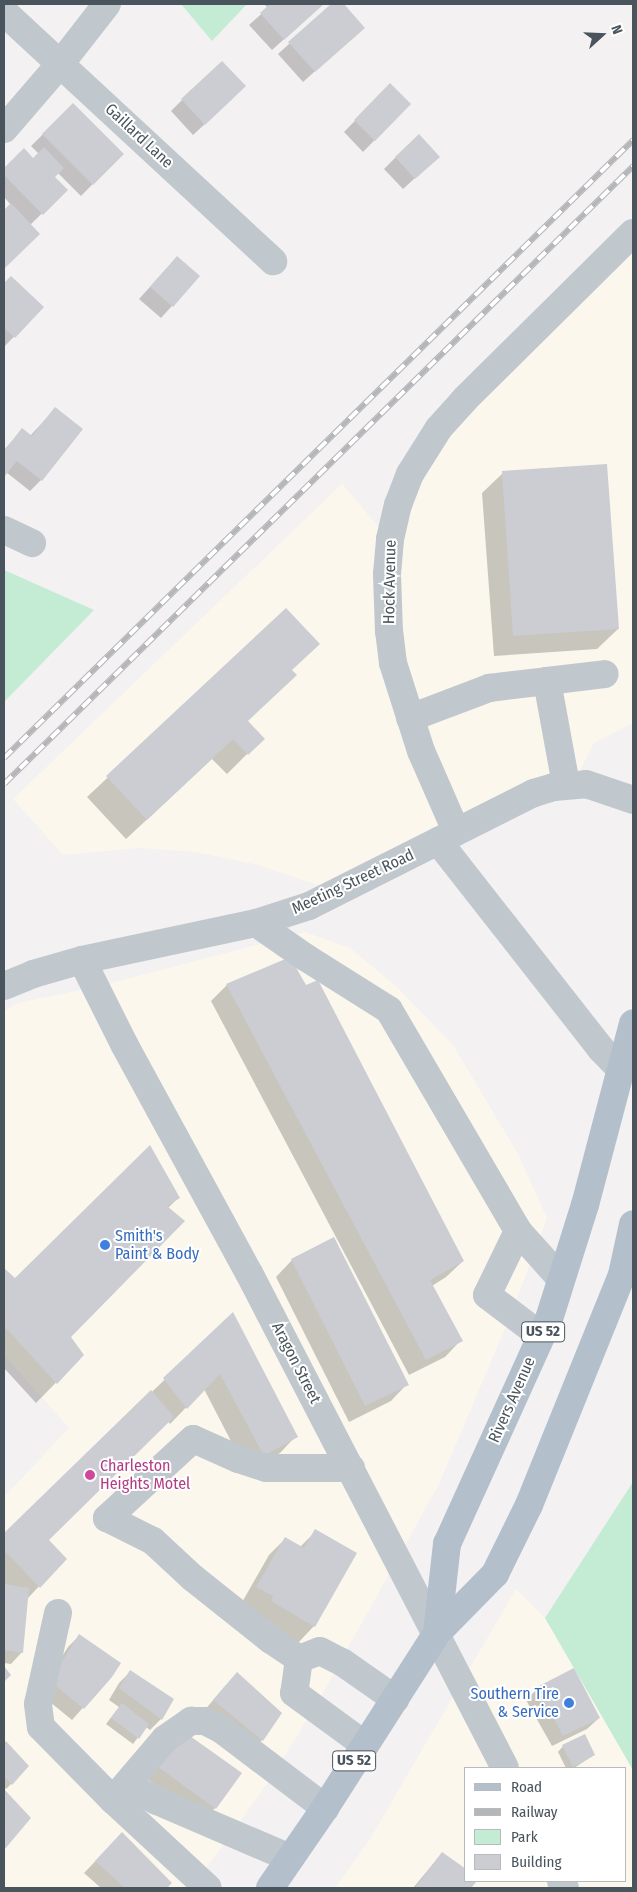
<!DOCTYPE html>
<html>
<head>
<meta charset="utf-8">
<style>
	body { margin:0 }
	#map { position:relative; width:637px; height:1892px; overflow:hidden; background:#f3f1f1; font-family:"Fira Sans Condensed",sans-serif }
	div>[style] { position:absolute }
	.commercial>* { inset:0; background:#fbf7ed }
	.green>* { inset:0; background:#c4ebd3 }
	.shadow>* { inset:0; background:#0003 }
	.building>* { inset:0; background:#cbcdd3 }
	.minor>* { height:28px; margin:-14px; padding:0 14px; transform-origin:14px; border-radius:14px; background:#c0c8ce }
	.major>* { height:28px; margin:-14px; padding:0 14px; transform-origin:14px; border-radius:14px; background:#b3c0cc }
	.rail>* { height:5.5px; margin-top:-2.75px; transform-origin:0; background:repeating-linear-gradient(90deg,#fff 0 11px,#b4b6ba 0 22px); box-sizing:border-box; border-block:1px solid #b4b6ba }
	.dots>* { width:14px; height:14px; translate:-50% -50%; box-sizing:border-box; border:2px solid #fff; border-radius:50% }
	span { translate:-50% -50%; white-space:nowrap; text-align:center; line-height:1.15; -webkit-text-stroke:4px #fff; paint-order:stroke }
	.shield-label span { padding:1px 4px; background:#fff; border:1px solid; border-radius:4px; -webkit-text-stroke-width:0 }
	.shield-label { font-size:15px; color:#4a545c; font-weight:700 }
	.street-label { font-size:16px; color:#4a545c }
	.shop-label { font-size:16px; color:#366cbe }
	.left { translate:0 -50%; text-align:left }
	.right { translate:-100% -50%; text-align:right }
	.hotel-label { font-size:16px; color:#b23c85 }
	.frame { position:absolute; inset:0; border:5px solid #4a545c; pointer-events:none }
	.legend { position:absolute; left:464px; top:1767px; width:162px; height:115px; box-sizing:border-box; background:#fff; border:1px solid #b7bbbe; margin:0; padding:6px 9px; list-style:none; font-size:15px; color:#4a545c }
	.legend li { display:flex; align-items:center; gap:10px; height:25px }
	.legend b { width:25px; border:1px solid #b7bbbe }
	.north { position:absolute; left:577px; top:10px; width:50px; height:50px; -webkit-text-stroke:4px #fff; paint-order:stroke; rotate:70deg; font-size:14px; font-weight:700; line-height:20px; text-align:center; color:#4a545c }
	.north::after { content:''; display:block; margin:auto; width:18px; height:22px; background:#4a545c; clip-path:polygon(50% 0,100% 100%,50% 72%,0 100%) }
</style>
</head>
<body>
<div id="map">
	<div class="commercial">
		<div style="clip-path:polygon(633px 233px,633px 723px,594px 743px,573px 784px,338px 892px,258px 865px,195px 852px,139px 848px,63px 855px,13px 799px,342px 484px,389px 539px,410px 474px)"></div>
		<div style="clip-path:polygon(305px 932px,350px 948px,396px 986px,453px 1045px,518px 1154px,547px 1218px,511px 1315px,438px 1486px,314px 1709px,267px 1784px,192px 1888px,4px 1888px,4px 1497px,69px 1428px,4px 1355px,4px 1011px,18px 1003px,96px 987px)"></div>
		<div style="clip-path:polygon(evenodd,516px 1589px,545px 1618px,633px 1770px,633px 1888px,335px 1888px,370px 1839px,516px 1589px,466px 1768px,626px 1768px,626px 1881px,466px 1881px,466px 1768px)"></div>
	</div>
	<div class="green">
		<div style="clip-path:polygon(181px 4px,247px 4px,212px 41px)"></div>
		<div style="clip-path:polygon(4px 570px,94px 610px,4px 702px)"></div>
		<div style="clip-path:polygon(633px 1482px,633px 1770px,545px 1618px)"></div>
	</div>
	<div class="shadow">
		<div style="clip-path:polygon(264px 4px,323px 4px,272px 50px,249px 25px,268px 8px)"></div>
		<div style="clip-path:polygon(333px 4px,342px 4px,363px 28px,303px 82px,278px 54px)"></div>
		<div style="clip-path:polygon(390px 85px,410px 104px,363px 152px,344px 132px)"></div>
		<div style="clip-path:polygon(233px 98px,193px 135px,171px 111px,182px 100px)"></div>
		<div style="clip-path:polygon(73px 105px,122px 154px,81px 196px,58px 173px,53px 177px,66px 190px,30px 225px,39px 234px,4px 268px,4px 211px,11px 205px,4px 197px,4px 170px,24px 150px,33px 160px,39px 154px,31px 146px)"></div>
		<div style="clip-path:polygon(396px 157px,426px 168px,403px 189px,384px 169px)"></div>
		<div style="clip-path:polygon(166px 269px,199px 276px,161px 318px,139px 299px)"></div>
		<div style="clip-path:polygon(11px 278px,42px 307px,4px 347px,4px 284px)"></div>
		<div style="clip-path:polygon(55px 409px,41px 480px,30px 491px,6px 472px,4px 475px,4px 450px,22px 430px,30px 436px)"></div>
		<div style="clip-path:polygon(503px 473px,618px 629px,597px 649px,494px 656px,482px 493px)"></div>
		<div style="clip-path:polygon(286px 610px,291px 671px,247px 721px,263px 738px,227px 774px,212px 759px,126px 839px,87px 797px)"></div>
		<div style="clip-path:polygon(227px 985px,463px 1261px,446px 1277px,432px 1286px,461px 1340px,445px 1357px,409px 1375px,211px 1001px)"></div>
		<div style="clip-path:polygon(178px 1198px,168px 1208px,69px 1337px,83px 1355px,36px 1403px,4px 1368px,4px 1269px,15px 1279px)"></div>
		<div style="clip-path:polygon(292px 1260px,407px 1384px,391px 1401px,349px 1422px,276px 1277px)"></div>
		<div style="clip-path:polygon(233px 1314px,296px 1436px,280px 1453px,247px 1472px,204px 1389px,170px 1424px,168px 1421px,47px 1540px,65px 1559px,27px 1599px,22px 1652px,11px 1664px,4px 1663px,4px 1585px,6px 1586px,4px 1583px,4px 1534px)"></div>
		<div style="clip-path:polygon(316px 1531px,314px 1626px,298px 1643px,241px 1604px,269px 1555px,285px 1539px,300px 1547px)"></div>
		<div style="clip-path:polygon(79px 1636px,111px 1676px,72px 1720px,39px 1693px,68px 1647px)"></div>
		<div style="clip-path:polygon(573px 1669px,599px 1718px,587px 1729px,552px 1746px,526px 1700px,538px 1688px)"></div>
		<div style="clip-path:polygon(130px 1672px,161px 1719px,150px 1730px,146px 1727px,133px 1744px,106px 1724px,119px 1707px,109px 1700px,119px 1683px)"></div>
		<div style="clip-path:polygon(226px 1685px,280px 1714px,262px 1740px,251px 1752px,203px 1712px)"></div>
		<div style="clip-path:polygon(6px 1743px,11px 1784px,6px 1789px,4px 1787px,4px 1745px)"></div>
		<div style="clip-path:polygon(171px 1744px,215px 1808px,204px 1819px,147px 1779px)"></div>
		<div style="clip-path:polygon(563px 1746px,594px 1755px,574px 1768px,566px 1768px,558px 1752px)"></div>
		<div style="clip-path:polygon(4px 1791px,29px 1818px,4px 1849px)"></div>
		<div style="clip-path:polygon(111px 1845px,171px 1883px,166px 1888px,101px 1888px,84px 1873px)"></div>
		<div style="clip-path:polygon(442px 1853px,466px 1881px,475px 1881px,470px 1888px,413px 1888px)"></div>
	</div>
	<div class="building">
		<div style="clip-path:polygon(270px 4px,324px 4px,284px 40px,260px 13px)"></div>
		<div style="clip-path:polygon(331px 4px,344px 4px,365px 28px,315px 72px,288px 42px)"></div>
		<div style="clip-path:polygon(222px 61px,246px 86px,205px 125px,181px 99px)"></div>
		<div style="clip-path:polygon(390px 83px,411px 104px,375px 141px,354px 120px)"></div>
		<div style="clip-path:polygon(73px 103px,124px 154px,93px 185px,42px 134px)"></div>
		<div style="clip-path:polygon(419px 134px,440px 157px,415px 179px,395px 157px)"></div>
		<div style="clip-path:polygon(44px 147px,64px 168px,55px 177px,68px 190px,43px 215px,4px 175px,4px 168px,24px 148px,33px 158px)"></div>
		<div style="clip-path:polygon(11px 203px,40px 234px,5px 268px,4px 210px)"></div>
		<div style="clip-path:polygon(177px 256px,200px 276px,173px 307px,150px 287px)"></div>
		<div style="clip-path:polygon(11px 276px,44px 307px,15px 338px,4px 328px,4px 283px)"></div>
		<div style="clip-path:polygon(55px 407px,83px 429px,42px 481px,17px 461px,4px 477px,4px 451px,22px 428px,32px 436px)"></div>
		<div style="clip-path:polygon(607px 464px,619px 629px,513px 636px,502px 471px)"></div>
		<div style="clip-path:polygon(286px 608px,320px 644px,292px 670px,297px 675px,248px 721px,265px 739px,248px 755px,233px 739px,147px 820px,106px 776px)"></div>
		<div style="clip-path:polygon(290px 957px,306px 985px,318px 980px,464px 1261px,430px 1280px,463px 1341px,426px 1360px,226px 984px)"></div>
		<div style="clip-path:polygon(150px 1145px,180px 1198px,167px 1206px,185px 1221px,71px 1337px,84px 1355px,57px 1384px,4px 1326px,4px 1268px,15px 1278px)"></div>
		<div style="clip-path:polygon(334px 1237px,409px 1385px,365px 1406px,291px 1259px)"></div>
		<div style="clip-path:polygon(233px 1312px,298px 1437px,264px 1456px,220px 1374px,187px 1409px,163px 1378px)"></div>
		<div style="clip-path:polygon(151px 1390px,174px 1417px,49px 1540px,67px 1559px,40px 1588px,4px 1550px,4px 1533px)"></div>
		<div style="clip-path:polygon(315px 1529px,357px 1553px,315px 1627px,271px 1601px,273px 1596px,256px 1587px,285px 1537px,304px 1548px)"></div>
		<div style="clip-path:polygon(4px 1584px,29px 1588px,23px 1653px,4px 1650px)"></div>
		<div style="clip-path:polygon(79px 1634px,121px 1663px,112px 1677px,84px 1709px,50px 1681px)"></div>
		<div style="clip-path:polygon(4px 1666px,11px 1675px,4px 1682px)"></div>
		<div style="clip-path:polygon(574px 1668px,600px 1718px,563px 1736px,537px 1687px)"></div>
		<div style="clip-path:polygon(130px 1670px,174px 1699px,162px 1720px,119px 1688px)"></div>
		<div style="clip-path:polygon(237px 1672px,282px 1713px,263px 1741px,213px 1700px)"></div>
		<div style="clip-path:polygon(122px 1703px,149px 1724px,139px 1739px,111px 1718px)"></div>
		<div style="clip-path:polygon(183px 1731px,242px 1773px,216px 1809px,158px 1767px)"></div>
		<div style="clip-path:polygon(585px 1734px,595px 1755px,573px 1767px,562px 1745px)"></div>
		<div style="clip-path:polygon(6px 1741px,29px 1766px,12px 1785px,4px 1776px,4px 1743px)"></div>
		<div style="clip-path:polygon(4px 1789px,31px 1818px,4px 1850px)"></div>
		<div style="clip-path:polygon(122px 1832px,172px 1883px,167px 1888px,125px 1888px,95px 1861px)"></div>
		<div style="clip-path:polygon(442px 1852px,466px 1869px,466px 1881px,477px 1881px,471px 1888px,415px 1888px)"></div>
	</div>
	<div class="minor">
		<div style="left:4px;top:12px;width:367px;rotate:42.8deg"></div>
		<div style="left:4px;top:129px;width:87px;rotate:-49.2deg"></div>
		<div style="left:61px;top:63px;width:75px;rotate:-52.1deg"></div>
		<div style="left:4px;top:530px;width:31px;rotate:25deg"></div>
		<div style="left:547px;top:681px;width:58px;rotate:-6.9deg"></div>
		<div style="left:410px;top:718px;width:85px;rotate:-20.8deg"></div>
		<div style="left:489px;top:688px;width:58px;rotate:-6.9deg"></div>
		<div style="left:547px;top:681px;width:106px;rotate:79.6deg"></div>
		<div style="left:456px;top:831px;width:87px;rotate:-113.6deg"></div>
		<div style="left:421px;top:751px;width:92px;rotate:-107.7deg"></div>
		<div style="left:393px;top:663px;width:31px;rotate:-97deg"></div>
		<div style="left:389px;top:632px;width:58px;rotate:-92deg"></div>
		<div style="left:387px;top:574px;width:35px;rotate:-85deg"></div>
		<div style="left:390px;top:539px;width:35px;rotate:-77deg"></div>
		<div style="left:398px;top:505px;width:33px;rotate:-69deg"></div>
		<div style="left:410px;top:474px;width:54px;rotate:-57.8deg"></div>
		<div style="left:439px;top:428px;width:39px;rotate:-48deg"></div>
		<div style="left:465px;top:399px;width:236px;rotate:-44.7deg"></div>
		<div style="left:438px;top:841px;width:264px;rotate:51.9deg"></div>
		<div style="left:601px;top:1049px;width:30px;rotate:46deg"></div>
		<div style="left:256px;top:923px;width:60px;rotate:34.8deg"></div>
		<div style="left:305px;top:957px;width:99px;rotate:32.2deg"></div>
		<div style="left:389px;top:1010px;width:256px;rotate:59.7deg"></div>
		<div style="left:518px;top:1231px;width:64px;rotate:48.1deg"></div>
		<div style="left:82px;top:960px;width:94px;rotate:63.4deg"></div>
		<div style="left:124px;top:1044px;width:261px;rotate:61.4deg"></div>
		<div style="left:249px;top:1273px;width:557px;rotate:62.65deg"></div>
		<div style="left:4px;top:986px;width:31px;rotate:-22deg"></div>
		<div style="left:33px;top:974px;width:51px;rotate:-15.9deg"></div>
		<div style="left:82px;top:960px;width:178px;rotate:-12deg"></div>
		<div style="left:256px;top:923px;width:56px;rotate:-17.8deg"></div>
		<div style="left:309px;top:906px;width:252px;rotate:-26.7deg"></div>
		<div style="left:534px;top:793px;width:21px;rotate:-17deg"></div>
		<div style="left:554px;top:787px;width:32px;rotate:-5deg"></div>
		<div style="left:586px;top:784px;width:50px;rotate:18.8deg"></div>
		<div style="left:518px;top:1231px;width:71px;rotate:115.8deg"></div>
		<div style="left:487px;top:1295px;width:68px;rotate:37.2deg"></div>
		<div style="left:351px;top:1468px;width:85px;rotate:180deg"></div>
		<div style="left:266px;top:1468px;width:29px;rotate:-162deg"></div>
		<div style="left:238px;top:1459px;width:49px;rotate:-156deg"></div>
		<div style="left:193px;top:1439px;width:117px;rotate:137.4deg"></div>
		<div style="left:107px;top:1518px;width:51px;rotate:26.6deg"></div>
		<div style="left:153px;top:1541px;width:54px;rotate:42.8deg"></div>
		<div style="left:193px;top:1578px;width:100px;rotate:38.5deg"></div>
		<div style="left:271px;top:1640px;width:34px;rotate:34deg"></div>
		<div style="left:299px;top:1659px;width:22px;rotate:-21deg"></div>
		<div style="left:320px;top:1651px;width:25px;rotate:27deg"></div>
		<div style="left:342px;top:1662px;width:65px;rotate:34.9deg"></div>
		<div style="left:58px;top:1613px;width:93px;rotate:102.4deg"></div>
		<div style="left:38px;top:1704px;width:23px;rotate:83deg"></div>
		<div style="left:41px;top:1727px;width:103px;rotate:45.4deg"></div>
		<div style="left:113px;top:1800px;width:129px;rotate:42.8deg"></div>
		<div style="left:299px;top:1659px;width:34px;rotate:98deg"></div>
		<div style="left:294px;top:1693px;width:88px;rotate:36.2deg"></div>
		<div style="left:127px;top:1784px;width:34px;rotate:30deg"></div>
		<div style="left:157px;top:1801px;width:145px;rotate:23.2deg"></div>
		<div style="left:113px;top:1800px;width:80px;rotate:-49.6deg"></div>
		<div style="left:165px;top:1739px;width:32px;rotate:-35deg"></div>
		<div style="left:191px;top:1721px;width:14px"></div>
		<div style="left:205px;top:1721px;width:18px;rotate:27deg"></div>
		<div style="left:221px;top:1729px;width:131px;rotate:37.2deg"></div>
		<div style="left:561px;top:1881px;width:8px;rotate:60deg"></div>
	</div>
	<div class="major">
		<div style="left:437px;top:1633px;width:90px;rotate:-83.6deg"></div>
		<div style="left:447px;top:1544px;width:247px;rotate:-65.6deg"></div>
		<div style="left:549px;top:1319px;width:120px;rotate:-72.5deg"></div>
		<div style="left:585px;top:1205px;width:188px;rotate:-75.2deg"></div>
		<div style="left:270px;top:1888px;width:97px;rotate:-55.5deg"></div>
		<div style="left:325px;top:1808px;width:208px;rotate:-57.4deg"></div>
		<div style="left:437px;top:1633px;width:83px;rotate:-45.5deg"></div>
		<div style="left:495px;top:1574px;width:77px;rotate:-63.8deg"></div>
		<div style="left:529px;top:1505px;width:248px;rotate:-68deg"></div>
		<div style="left:622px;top:1275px;width:52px;rotate:-77.8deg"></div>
	</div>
	<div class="rail">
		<div style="left:4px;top:758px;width:882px;rotate:-44.49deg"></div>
		<div style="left:4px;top:784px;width:882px;rotate:-44.49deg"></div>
	</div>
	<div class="dots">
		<div style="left:105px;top:1245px;background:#3f7fe0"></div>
		<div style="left:90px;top:1475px;background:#d1479c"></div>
		<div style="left:569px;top:1703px;background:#3f7fe0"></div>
	</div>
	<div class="shield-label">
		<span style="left:543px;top:1332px">US 52</span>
		<span style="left:354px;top:1761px">US 52</span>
	</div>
	<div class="street-label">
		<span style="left:139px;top:136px;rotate:43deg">Gaillard Lane</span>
		<span style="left:390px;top:582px;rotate:-89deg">Hock Avenue</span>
		<span style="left:353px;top:882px;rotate:-25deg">Meeting Street Road</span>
		<span style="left:296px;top:1363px;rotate:63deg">Aragon Street</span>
		<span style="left:512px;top:1400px;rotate:-66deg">Rivers Avenue</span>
	</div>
	<div class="shop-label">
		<span class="left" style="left:115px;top:1245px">Smith's<br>Paint &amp; Body</span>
		<span class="right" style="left:559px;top:1703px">Southern Tire<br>&amp; Service</span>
	</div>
	<div class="hotel-label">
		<span class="left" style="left:100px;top:1475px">Charleston<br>Heights Motel</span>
	</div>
	<div class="frame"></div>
	<ul class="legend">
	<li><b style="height:6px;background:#b3c0cc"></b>Road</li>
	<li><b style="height:6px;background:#b4b6ba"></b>Railway</li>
	<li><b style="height:14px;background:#c4ebd3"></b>Park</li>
	<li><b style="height:14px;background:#cbcdd3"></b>Building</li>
	</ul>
	<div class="north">N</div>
</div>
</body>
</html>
